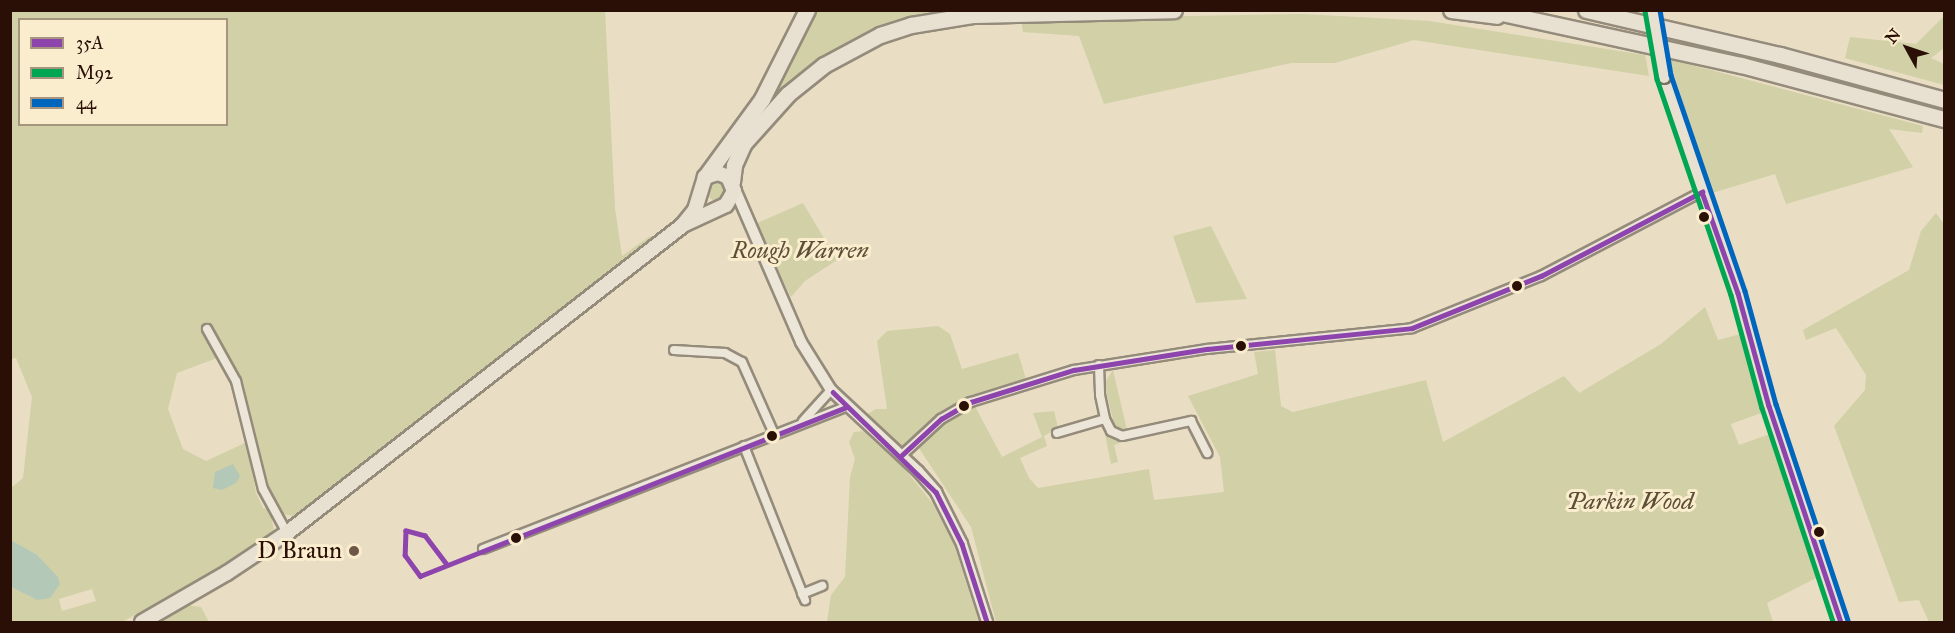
<!DOCTYPE html>
<html>
<head>
<meta charset="utf-8">
<style>
	body { margin:0 }
	#map { position:relative; width:1955px; height:633px; overflow:hidden; background:#e9dec3; font-family:"IM FELL Great Primer",serif }
	div>[style] { position:absolute }
	.green>* { inset:0; background:#d1d0a6 }
	.round { border-radius:50% }
	.water>* { inset:0; background:#b4c8b7 }
	.roads { filter:drop-shadow(2px 0 #958b7b) drop-shadow(-2px 0 #958b7b) drop-shadow(0 2px #958b7b) drop-shadow(0 -2px #958b7b) }
	.minor>* { height:8px; margin:-4px; padding:0 4px; transform-origin:4px; border-radius:4px; background:#ece6d8 }
	.tertiary>* { height:10px; margin:-5px; padding:0 5px; transform-origin:5px; border-radius:5px; background:#ece6d8 }
	.primary>* { height:12px; margin:-6px; padding:0 6px; transform-origin:6px; border-radius:6px; background:#e8e1d2 }
	.trunk>* { height:14px; margin:-7px; padding:0 7px; transform-origin:7px; border-radius:7px; background:#e8e1d2 }
	.motorway>* { height:15px; margin:-7.5px; padding:0 7.5px; transform-origin:7.5px; border-radius:7.5px; background:#e8e1d2 }
	.bridges { filter:drop-shadow(2px 0 #796f62) drop-shadow(-2px 0 #796f62) drop-shadow(0 2px #796f62) drop-shadow(0 -2px #796f62) }
	.primary-bridge>* { height:12px; margin:-6px; padding:0 6px; transform-origin:6px; border-radius:6px; background:#e8e1d2 }
	.bus-1>* { height:4.5px; margin:-2.25px; padding:0 2.25px; transform-origin:2.25px; border-radius:2.25px; background:#8e44ad }
	.bus-2>* { height:4.5px; margin:-2.25px; padding:0 2.25px; transform-origin:2.25px; border-radius:2.25px; background:#00a651 }
	.bus-3>* { height:4.5px; margin:-2.25px; padding:0 2.25px; transform-origin:2.25px; border-radius:2.25px; background:#0065bd }
	.dots>* { width:16px; height:16px; translate:-50% -50%; box-sizing:border-box; border:3px solid #faedce; border-radius:50% }
	span { translate:-50% -50%; white-space:nowrap; text-align:center; line-height:1.15; -webkit-text-stroke:6px #faedce; paint-order:stroke }
	.park-label { font-size:24px; color:#5d4e36; font-style:italic }
	.poi-label { font-size:24px; color:#2a0f06 }
	.right { translate:-100% -50%; text-align:right }
	.frame { position:absolute; inset:0; border:12px solid #2a0f06; pointer-events:none }
	.legend { position:absolute; left:18px; top:18px; width:210px; height:108px; box-sizing:border-box; background:#faedce; border:2px solid #a7947e; margin:0; padding:8px 10px; list-style:none; font-size:18px; color:#2a0f06 }
	.legend li { display:flex; align-items:center; gap:12px; height:30px }
	.legend b { width:30px; border:2px solid #a7947e }
	.north { position:absolute; left:1877px; top:18px; width:60px; height:60px; -webkit-text-stroke:4px #faedce; paint-order:stroke; rotate:310deg; font-size:16px; font-weight:700; line-height:24px; text-align:center; color:#2a0f06 }
	.north::after { content:''; display:block; margin:auto; width:21px; height:27px; background:#2a0f06; clip-path:polygon(50% 0,100% 100%,50% 72%,0 100%) }
</style>
</head>
<body>
<div id="map">
	<div class="green">
		<div style="clip-path:polygon(evenodd,10px 11px,605px 11px,615px 208px,622px 256px,650px 236px,654px 240px,294px 516px,283px 514px,272px 496px,258px 463px,241px 382px,225px 355px,177px 373px,168px 409px,183px 449px,206px 461px,247px 442px,256px 493px,263px 508px,270px 510px,274px 531px,199px 580px,122px 622px,11px 622px,11px 587px,37px 600px,36px 554px,11px 540px,11px 488px,23px 478px,32px 397px,16px 358px,11px 359px,10px 11px,20px 20px,226px 20px,226px 124px,20px 124px,20px 20px,10px 11px,92px 589px,96px 601px,62px 611px,59px 599px,92px 589px)"></div>
		<div style="clip-path:polygon(817px 11px,996px 11px,964px 11px,828px 57px,728px 170px,719px 168px,789px 69px)"></div>
		<div style="clip-path:polygon(1304px 14px,1429px 21px,1645px 55px,1649px 76px,1414px 40px,1335px 63px,1291px 63px,1104px 104px,1079px 36px,1023px 32px,1021px 19px)"></div>
		<div style="clip-path:polygon(1944px 16px,1944px 48px,1931px 58px,1944px 64px,1944px 85px,1845px 58px,1850px 37px,1916px 44px)"></div>
		<div style="clip-path:polygon(1669px 59px,1923px 126px,1922px 133px,1889px 129px,1913px 167px,1786px 204px,1775px 174px,1712px 193px)"></div>
		<div class="round" style="left:707px;top:181px;width:20px;height:20px"></div>
		<div style="clip-path:polygon(803px 203px,837px 260px,805px 281px,791px 297px,755px 224px)"></div>
		<div style="clip-path:polygon(1936px 213px,1944px 224px,1944px 622px,1929px 622px,1919px 600px,1899px 602px,1834px 426px,1865px 390px,1866px 375px,1836px 328px,1806px 340px,1803px 330px,1909px 270px,1921px 231px)"></div>
		<div style="clip-path:polygon(1211px 226px,1247px 299px,1196px 303px,1173px 236px)"></div>
		<div style="clip-path:polygon(1705px 307px,1718px 340px,1741px 334px,1764px 412px,1731px 424px,1739px 445px,1770px 434px,1816px 578px,1767px 603px,1773px 622px,996px 622px,971px 527px,915px 442px,907px 450px,866px 415px,876px 409px,887px 409px,877px 341px,887px 331px,938px 326px,950px 334px,962px 369px,1018px 353px,1026px 379px,970px 397px,1002px 457px,1042px 437px,1033px 413px,1054px 411px,1058px 428px,1044px 436px,1047px 446px,1020px 458px,1029px 478px,1038px 488px,1149px 469px,1154px 500px,1224px 492px,1220px 457px,1188px 396px,1258px 374px,1254px 352px,1275px 350px,1281px 406px,1293px 412px,1426px 380px,1443px 442px,1564px 376px,1579px 393px,1661px 344px)"></div>
		<div style="clip-path:polygon(1113px 370px,1127px 430px,1123px 442px,1114px 445px,1118px 462px,1111px 464px,1104px 429px,1114px 423px,1104px 384px)"></div>
		<div style="clip-path:polygon(863px 431px,903px 467px,933px 504px,954px 544px,979px 622px,827px 622px,831px 595px,845px 577px,850px 477px,855px 459px,849px 442px,854px 432px)"></div>
		<div style="clip-path:polygon(187px 605px,201px 607px,209px 622px,154px 622px)"></div>
	</div>
	<div class="water">
		<div style="clip-path:polygon(233px 464px,240px 476px,236px 483px,222px 490px,213px 488px,215px 472px)"></div>
		<div style="clip-path:polygon(11px 540px,36px 554px,58px 577px,60px 584px,50px 598px,37px 600px,11px 587px)"></div>
	</div>
	<div class="roads">
		<div class="minor">
			<div style="left:207px;top:329px;width:60px;rotate:60.9deg"></div>
			<div style="left:236px;top:381px;width:111px;rotate:76deg"></div>
			<div style="left:263px;top:489px;width:50px;rotate:61.4deg"></div>
			<div style="left:674px;top:350px;width:51px;rotate:3.4deg"></div>
			<div style="left:725px;top:353px;width:19px;rotate:28deg"></div>
			<div style="left:742px;top:362px;width:79px;rotate:66deg"></div>
			<div style="left:1099px;top:365px;width:30px;rotate:88deg"></div>
			<div style="left:1100px;top:395px;width:25px;rotate:78deg"></div>
			<div style="left:1105px;top:419px;width:13px;rotate:63deg"></div>
			<div style="left:1111px;top:431px;width:12px;rotate:24deg"></div>
			<div style="left:1122px;top:436px;width:71px;rotate:-12.3deg"></div>
			<div style="left:1191px;top:421px;width:36px;rotate:63deg"></div>
			<div style="left:803px;top:421px;width:42px;rotate:-47.9deg"></div>
			<div style="left:1057px;top:433px;width:50px;rotate:-16.3deg"></div>
			<div style="left:744px;top:446px;width:166px;rotate:68.4deg"></div>
			<div style="left:902px;top:455px;width:53px;rotate:-42.7deg"></div>
			<div style="left:941px;top:419px;width:34px;rotate:-30deg"></div>
			<div style="left:971px;top:402px;width:108px;rotate:-17.3deg"></div>
			<div style="left:1074px;top:370px;width:135px;rotate:-9deg"></div>
			<div style="left:1207px;top:349px;width:206px;rotate:-5.8deg"></div>
			<div style="left:1412px;top:328px;width:139px;rotate:-22deg"></div>
			<div style="left:1541px;top:276px;width:182px;rotate:-27.6deg"></div>
			<div style="left:483px;top:549px;width:390px;rotate:-21.4deg"></div>
			<div style="left:802px;top:594px;width:22px;rotate:-22deg"></div>
		</div>
		<div class="tertiary">
			<div style="left:734px;top:187px;width:169px;rotate:66.6deg"></div>
			<div style="left:801px;top:342px;width:57px;rotate:58deg"></div>
			<div style="left:831px;top:390px;width:119px;rotate:43deg"></div>
			<div style="left:918px;top:471px;width:28px;rotate:49deg"></div>
			<div style="left:936px;top:492px;width:58px;rotate:63.4deg"></div>
			<div style="left:962px;top:544px;width:82px;rotate:72.2deg"></div>
		</div>
		<div class="primary">
			<div style="left:1664px;top:77px;width:228px;rotate:71.1deg"></div>
			<div style="left:1738px;top:293px;width:117px;rotate:74.7deg"></div>
			<div style="left:1769px;top:406px;width:228px;rotate:71.6deg"></div>
		</div>
		<div class="trunk">
			<div style="left:142px;top:622px;width:98px;rotate:-30deg"></div>
			<div style="left:227px;top:573px;width:72px;rotate:-33.7deg"></div>
			<div style="left:287px;top:533px;width:502px;rotate:-37.87deg"></div>
			<div style="left:683px;top:225px;width:47px;rotate:-24.9deg"></div>
			<div style="left:726px;top:205px;width:16px;rotate:-60deg"></div>
			<div style="left:734px;top:191px;width:15px;rotate:-113deg"></div>
			<div style="left:728px;top:177px;width:11px;rotate:-158deg"></div>
			<div style="left:718px;top:173px;width:14px;rotate:163deg"></div>
			<div style="left:705px;top:177px;width:34px;rotate:107deg"></div>
			<div style="left:695px;top:210px;width:19px;rotate:129deg"></div>
		</div>
		<div class="motorway">
			<div style="left:1451px;top:10px;width:46px;rotate:7.4deg"></div>
			<div style="left:1488px;top:10px;width:259px;rotate:12.3deg"></div>
			<div style="left:1741px;top:65px;width:210px;rotate:14.9deg"></div>
			<div style="left:1586px;top:10px;width:199px;rotate:13.1deg"></div>
			<div style="left:1780px;top:55px;width:170px;rotate:15.3deg"></div>
			<div style="left:705px;top:177px;width:97px;rotate:-53.8deg"></div>
			<div style="left:762px;top:99px;width:100px;rotate:-63.2deg"></div>
			<div style="left:732px;top:182px;width:17px;rotate:-83deg"></div>
			<div style="left:734px;top:165px;width:24px;rotate:-66deg"></div>
			<div style="left:744px;top:143px;width:66px;rotate:-48.1deg"></div>
			<div style="left:788px;top:94px;width:46px;rotate:-38.9deg"></div>
			<div style="left:824px;top:65px;width:64px;rotate:-28.2deg"></div>
			<div style="left:880px;top:35px;width:33px;rotate:-18deg"></div>
			<div style="left:911px;top:25px;width:62px;rotate:-9.3deg"></div>
			<div style="left:972px;top:15px;width:202px;rotate:-1.4deg"></div>
		</div>
	</div>
	<div class="bridges">
		<div class="primary-bridge">
			<div style="left:1652px;top:10px;width:68px;rotate:79.8deg"></div>
		</div>
	</div>
	<div class="bus-1">
		<div style="left:833px;top:392px;width:144px;rotate:44.2deg"></div>
		<div style="left:936px;top:492px;width:58px;rotate:63.4deg"></div>
		<div style="left:962px;top:544px;width:82px;rotate:72.2deg"></div>
		<div style="left:902px;top:455px;width:53px;rotate:-42.7deg"></div>
		<div style="left:941px;top:419px;width:34px;rotate:-30deg"></div>
		<div style="left:971px;top:402px;width:108px;rotate:-17.3deg"></div>
		<div style="left:1074px;top:370px;width:135px;rotate:-9deg"></div>
		<div style="left:1207px;top:349px;width:206px;rotate:-5.8deg"></div>
		<div style="left:1412px;top:328px;width:139px;rotate:-22deg"></div>
		<div style="left:1541px;top:276px;width:182px;rotate:-27.6deg"></div>
		<div style="left:1702px;top:192px;width:107px;rotate:70.4deg"></div>
		<div style="left:1738px;top:293px;width:117px;rotate:74.7deg"></div>
		<div style="left:1769px;top:406px;width:228px;rotate:71.6deg"></div>
		<div style="left:446px;top:564px;width:35px;rotate:-127deg"></div>
		<div style="left:425px;top:536px;width:20px;rotate:-165deg"></div>
		<div style="left:406px;top:531px;width:24px;rotate:92deg"></div>
		<div style="left:405px;top:555px;width:26px;rotate:54deg"></div>
		<div style="left:420px;top:576px;width:458px;rotate:-21.6deg"></div>
	</div>
	<div class="bus-2">
		<div style="left:1645px;top:11px;width:69px;rotate:80deg"></div>
		<div style="left:1657px;top:79px;width:228px;rotate:71.1deg"></div>
		<div style="left:1731px;top:295px;width:117px;rotate:74.7deg"></div>
		<div style="left:1762px;top:408px;width:225px;rotate:71.6deg"></div>
	</div>
	<div class="bus-3">
		<div style="left:1660px;top:10px;width:66px;rotate:80.4deg"></div>
		<div style="left:1671px;top:75px;width:228px;rotate:71.1deg"></div>
		<div style="left:1745px;top:291px;width:117px;rotate:74.7deg"></div>
		<div style="left:1776px;top:404px;width:228px;rotate:71.6deg"></div>
	</div>
	<div class="dots">
		<div style="left:1704px;top:217px;background:#2a0f06"></div>
		<div style="left:1517px;top:286px;background:#2a0f06"></div>
		<div style="left:1241px;top:346px;background:#2a0f06"></div>
		<div style="left:964px;top:406px;background:#2a0f06"></div>
		<div style="left:772px;top:436px;background:#2a0f06"></div>
		<div style="left:1819px;top:532px;background:#2a0f06"></div>
		<div style="left:516px;top:538px;background:#2a0f06"></div>
		<div style="left:354px;top:551px;background:#6d5748"></div>
	</div>
	<div class="park-label">
		<span style="left:800px;top:251px">Rough Warren</span>
		<span style="left:1630px;top:502px">Parkin Wood</span>
	</div>
	<div class="poi-label">
		<span class="right" style="left:342px;top:551px">D Braun</span>
	</div>
	<div class="frame"></div>
	<ul class="legend">
	<li><b style="height:8px;background:#8e44ad"></b>35A</li>
	<li><b style="height:8px;background:#00a651"></b>M92</li>
	<li><b style="height:8px;background:#0065bd"></b>44</li>
	</ul>
	<div class="north">N</div>
</div>
</body>
</html>
